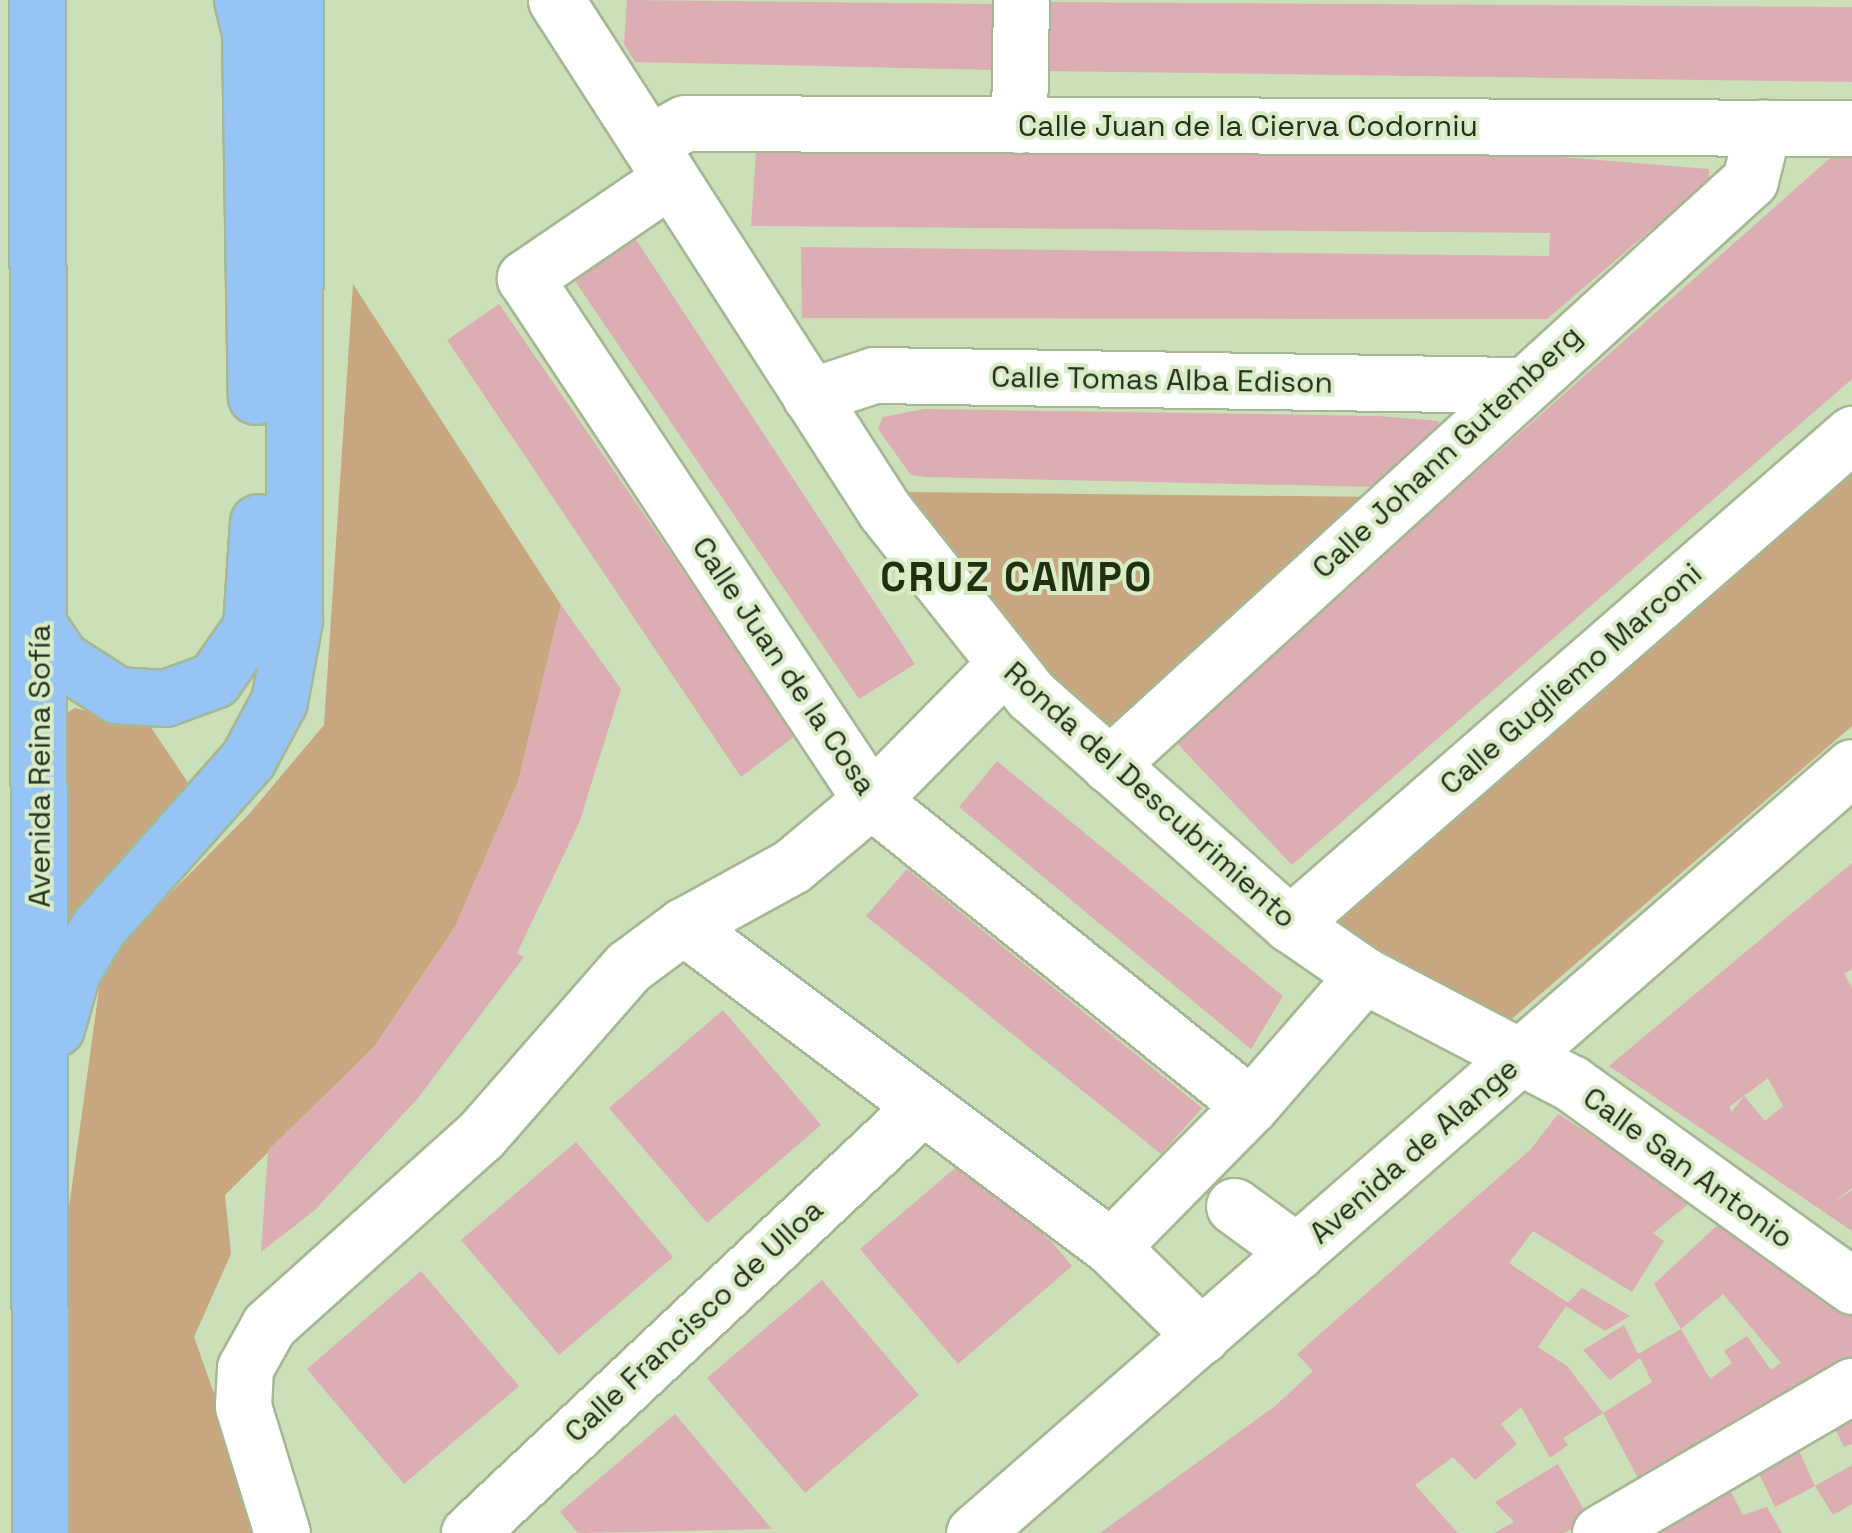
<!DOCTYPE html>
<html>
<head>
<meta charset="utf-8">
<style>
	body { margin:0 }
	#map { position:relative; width:1852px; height:1533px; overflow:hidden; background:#cbdfb9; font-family:"Space Grotesk",sans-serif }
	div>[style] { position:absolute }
	.green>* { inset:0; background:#c7a680 }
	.building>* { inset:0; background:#dcadb3 }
	.roads { filter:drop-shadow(2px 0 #a5b893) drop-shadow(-2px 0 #a5b893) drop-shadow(0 2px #a5b893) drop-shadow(0 -2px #a5b893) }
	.minor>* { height:55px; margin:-27.5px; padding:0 27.5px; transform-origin:27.5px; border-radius:27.5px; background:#fff }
	.highway>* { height:55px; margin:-27.5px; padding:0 27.5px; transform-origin:27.5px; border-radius:27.5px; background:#95c4f5 }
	span { translate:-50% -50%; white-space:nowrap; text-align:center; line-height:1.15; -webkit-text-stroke:8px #d8ecc6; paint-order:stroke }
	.street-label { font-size:30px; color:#262e1f }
	.district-label { font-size:40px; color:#223011; font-weight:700; letter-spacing:2.5px }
</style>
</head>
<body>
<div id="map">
	<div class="green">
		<div style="clip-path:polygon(353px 284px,561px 605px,518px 782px,455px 927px,374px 1047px,225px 1195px,231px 1254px,194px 1337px,232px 1444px,252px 1533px,68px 1533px,67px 1222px,100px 982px,121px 943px,250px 813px,324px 725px)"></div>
		<div style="clip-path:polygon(1852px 471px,1852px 726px,1500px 1029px,1345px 932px,1338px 920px)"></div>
		<div style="clip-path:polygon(903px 492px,1377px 497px,1110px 740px,1025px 657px)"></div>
		<div style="clip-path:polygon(75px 708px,150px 726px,195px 793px,131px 850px,68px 935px,56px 934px,62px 716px)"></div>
	</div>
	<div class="building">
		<div style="clip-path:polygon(627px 0,992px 4px,995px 70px,635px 62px,624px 44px)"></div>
		<div style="clip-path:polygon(1044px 2px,1852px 7px,1852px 82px,1045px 71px)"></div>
		<div style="clip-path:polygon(1838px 151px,1852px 152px,1852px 379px,1292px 865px,1174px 740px)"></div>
		<div style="clip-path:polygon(756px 152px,1550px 156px,1709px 169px,1709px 180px,1547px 319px,802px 318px,801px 247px,1549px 256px,1550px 233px,751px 226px)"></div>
		<div style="clip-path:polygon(625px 223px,915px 664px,859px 699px,564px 265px)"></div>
		<div style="clip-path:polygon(499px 304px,796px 735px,741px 777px,447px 340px)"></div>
		<div style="clip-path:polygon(924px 409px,1378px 416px,1439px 421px,1436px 438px,1378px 487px,925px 477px,911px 475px,878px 429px,883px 417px)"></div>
		<div style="clip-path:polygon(561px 605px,621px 689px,579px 823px,517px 953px,524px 957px,418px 1098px,315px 1210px,261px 1252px,268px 1150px,374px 1047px,455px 927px,518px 782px)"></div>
		<div style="clip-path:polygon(997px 761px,1283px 996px,1251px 1049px,959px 807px)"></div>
		<div style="clip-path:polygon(evenodd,1852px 863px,1852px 969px,1844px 974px,1852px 988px,1852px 1188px,1832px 1203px,1852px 1190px,1852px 1231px,1609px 1066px,1852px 863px,1768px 1078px,1783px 1106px,1765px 1121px,1744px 1096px,1732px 1112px,1729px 1107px,1768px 1078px)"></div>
		<div style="clip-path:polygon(907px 869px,1202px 1108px,1161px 1154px,866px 916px)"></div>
		<div style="clip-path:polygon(723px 1010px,821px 1125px,707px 1223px,609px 1108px)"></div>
		<div style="clip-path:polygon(1558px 1114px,1693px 1200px,1653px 1233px,1664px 1241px,1632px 1292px,1533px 1231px,1509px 1263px,1568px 1303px,1582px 1288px,1630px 1316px,1605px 1331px,1566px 1306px,1538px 1347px,1567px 1366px,1603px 1413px,1563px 1438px,1568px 1445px,1550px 1458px,1521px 1407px,1501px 1424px,1517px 1444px,1475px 1480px,1453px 1457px,1415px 1485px,1458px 1533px,1100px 1533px,1275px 1406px,1313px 1371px,1297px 1354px,1531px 1149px)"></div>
		<div style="clip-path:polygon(576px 1142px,673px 1257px,559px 1355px,461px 1240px)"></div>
		<div style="clip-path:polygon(975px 1151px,1072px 1266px,958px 1364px,860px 1249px)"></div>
		<div style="clip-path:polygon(1723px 1220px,1852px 1310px,1852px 1363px,1643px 1487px,1603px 1413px,1652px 1382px,1640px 1358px,1610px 1380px,1583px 1350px,1624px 1325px,1638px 1354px,1681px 1329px,1710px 1379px,1732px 1363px,1724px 1351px,1747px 1336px,1771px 1370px,1781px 1363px,1723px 1294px,1681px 1329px,1654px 1284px)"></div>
		<div style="clip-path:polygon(421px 1271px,519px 1386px,404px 1484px,307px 1369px)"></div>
		<div style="clip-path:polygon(822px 1280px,919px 1395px,805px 1493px,707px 1378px)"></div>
		<div style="clip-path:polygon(1852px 1406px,1852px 1444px,1844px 1447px,1830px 1418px)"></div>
		<div style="clip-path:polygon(675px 1414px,772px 1529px,578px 1533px,560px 1512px)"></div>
		<div style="clip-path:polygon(1794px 1440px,1815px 1486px,1775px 1507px,1753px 1461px)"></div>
		<div style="clip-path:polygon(1558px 1464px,1589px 1519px,1564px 1533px,1494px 1533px,1514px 1522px,1495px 1502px)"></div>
		<div style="clip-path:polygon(1852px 1465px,1852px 1504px,1833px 1515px,1815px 1486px)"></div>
		<div style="clip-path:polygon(1723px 1477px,1743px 1515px,1767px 1507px,1782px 1533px,1625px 1533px)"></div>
	</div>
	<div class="roads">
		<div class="minor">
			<div style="left:556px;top:0;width:608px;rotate:57.23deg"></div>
			<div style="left:885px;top:511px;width:235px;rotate:51.6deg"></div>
			<div style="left:1031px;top:695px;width:346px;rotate:41.5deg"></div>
			<div style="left:1290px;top:924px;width:90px;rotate:34.6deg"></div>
			<div style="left:1364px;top:975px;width:233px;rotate:27.6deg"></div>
			<div style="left:1571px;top:1083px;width:347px;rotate:35.8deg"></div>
			<div style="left:1019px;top:125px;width:125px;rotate:-89.1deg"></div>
			<div style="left:648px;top:143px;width:42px;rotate:-28.4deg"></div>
			<div style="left:685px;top:123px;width:1167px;rotate:0.25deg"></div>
			<div style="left:670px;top:179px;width:176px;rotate:145.7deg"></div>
			<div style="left:525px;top:278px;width:626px;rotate:56.46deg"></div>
			<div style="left:871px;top:800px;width:487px;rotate:38.8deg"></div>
			<div style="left:810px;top:396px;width:67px;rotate:-18.2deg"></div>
			<div style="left:874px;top:375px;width:643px;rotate:0.89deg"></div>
			<div style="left:1109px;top:765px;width:868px;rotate:-42.38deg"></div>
			<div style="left:1750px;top:180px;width:54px;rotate:-76deg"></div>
			<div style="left:1290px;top:924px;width:746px;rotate:-41.08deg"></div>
			<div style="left:683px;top:926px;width:535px;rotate:36.87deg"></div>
			<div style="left:1111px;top:1247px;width:127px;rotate:44.4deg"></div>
			<div style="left:1234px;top:1206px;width:78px;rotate:36.1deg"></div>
			<div style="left:1111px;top:1247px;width:199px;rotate:-45.4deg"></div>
			<div style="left:1251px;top:1105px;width:172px;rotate:-49deg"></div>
			<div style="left:282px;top:1533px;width:133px;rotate:-107.1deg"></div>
			<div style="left:243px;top:1406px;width:38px;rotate:-87deg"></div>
			<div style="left:245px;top:1368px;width:49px;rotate:-60.8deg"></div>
			<div style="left:269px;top:1325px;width:283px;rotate:-41.9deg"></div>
			<div style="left:480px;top:1136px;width:225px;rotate:-48.8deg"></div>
			<div style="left:628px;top:967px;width:69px;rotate:-36.7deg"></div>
			<div style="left:683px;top:926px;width:124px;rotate:-28.8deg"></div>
			<div style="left:792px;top:866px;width:103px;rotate:-39.9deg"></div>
			<div style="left:871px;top:800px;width:190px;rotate:-45.4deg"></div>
			<div style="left:469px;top:1533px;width:619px;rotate:-43.23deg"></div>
			<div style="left:974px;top:1533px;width:1165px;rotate:-41.1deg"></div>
			<div style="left:1600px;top:1533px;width:292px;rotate:-30.3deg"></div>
		</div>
		<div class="highway">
			<div style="left:37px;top:0;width:1533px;rotate:89.89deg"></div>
			<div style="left:242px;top:0;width:34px;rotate:76deg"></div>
			<div style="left:250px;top:33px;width:363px;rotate:89.1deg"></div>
			<div style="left:39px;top:626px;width:40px;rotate:56deg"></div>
			<div style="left:61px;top:659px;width:67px;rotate:32.7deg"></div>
			<div style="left:117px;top:695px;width:48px;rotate:3.6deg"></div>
			<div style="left:165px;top:698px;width:52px;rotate:-20.2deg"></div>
			<div style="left:214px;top:680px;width:65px;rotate:-55.1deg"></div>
			<div style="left:251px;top:627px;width:105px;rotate:-86.2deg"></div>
			<div style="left:56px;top:1028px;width:58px;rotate:-74.1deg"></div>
			<div style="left:72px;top:972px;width:51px;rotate:-59.4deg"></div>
			<div style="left:98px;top:928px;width:226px;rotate:-48.4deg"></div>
			<div style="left:248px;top:759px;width:66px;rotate:-61.9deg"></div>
			<div style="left:279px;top:701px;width:82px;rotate:-79.5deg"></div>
			<div style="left:294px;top:620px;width:620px;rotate:-89.91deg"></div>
		</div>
	</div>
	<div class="street-label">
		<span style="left:1248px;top:126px">Calle Juan de la Cierva Codorniu</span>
		<span style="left:1162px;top:380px;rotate:1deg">Calle Tomas Alba Edison</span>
		<span style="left:1447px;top:452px;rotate:-43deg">Calle Johann Gutemberg</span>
		<span style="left:784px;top:666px;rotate:56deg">Calle Juan de la Cosa</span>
		<span style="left:1571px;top:679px;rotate:-41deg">Calle Gugliemo Marconi</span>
		<span style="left:40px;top:766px;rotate:-90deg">Avenida Reina Sofía</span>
		<span style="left:1150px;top:795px;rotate:42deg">Ronda del Descubrimiento</span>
		<span style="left:1414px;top:1151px;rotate:-41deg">Avenida de Alange</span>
		<span style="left:1688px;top:1168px;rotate:36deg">Calle San Antonio</span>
		<span style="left:694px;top:1321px;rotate:-43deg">Calle Francisco de Ulloa</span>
	</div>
	<div class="district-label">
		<span style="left:1017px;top:578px">CRUZ CAMPO</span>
	</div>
</div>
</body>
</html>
